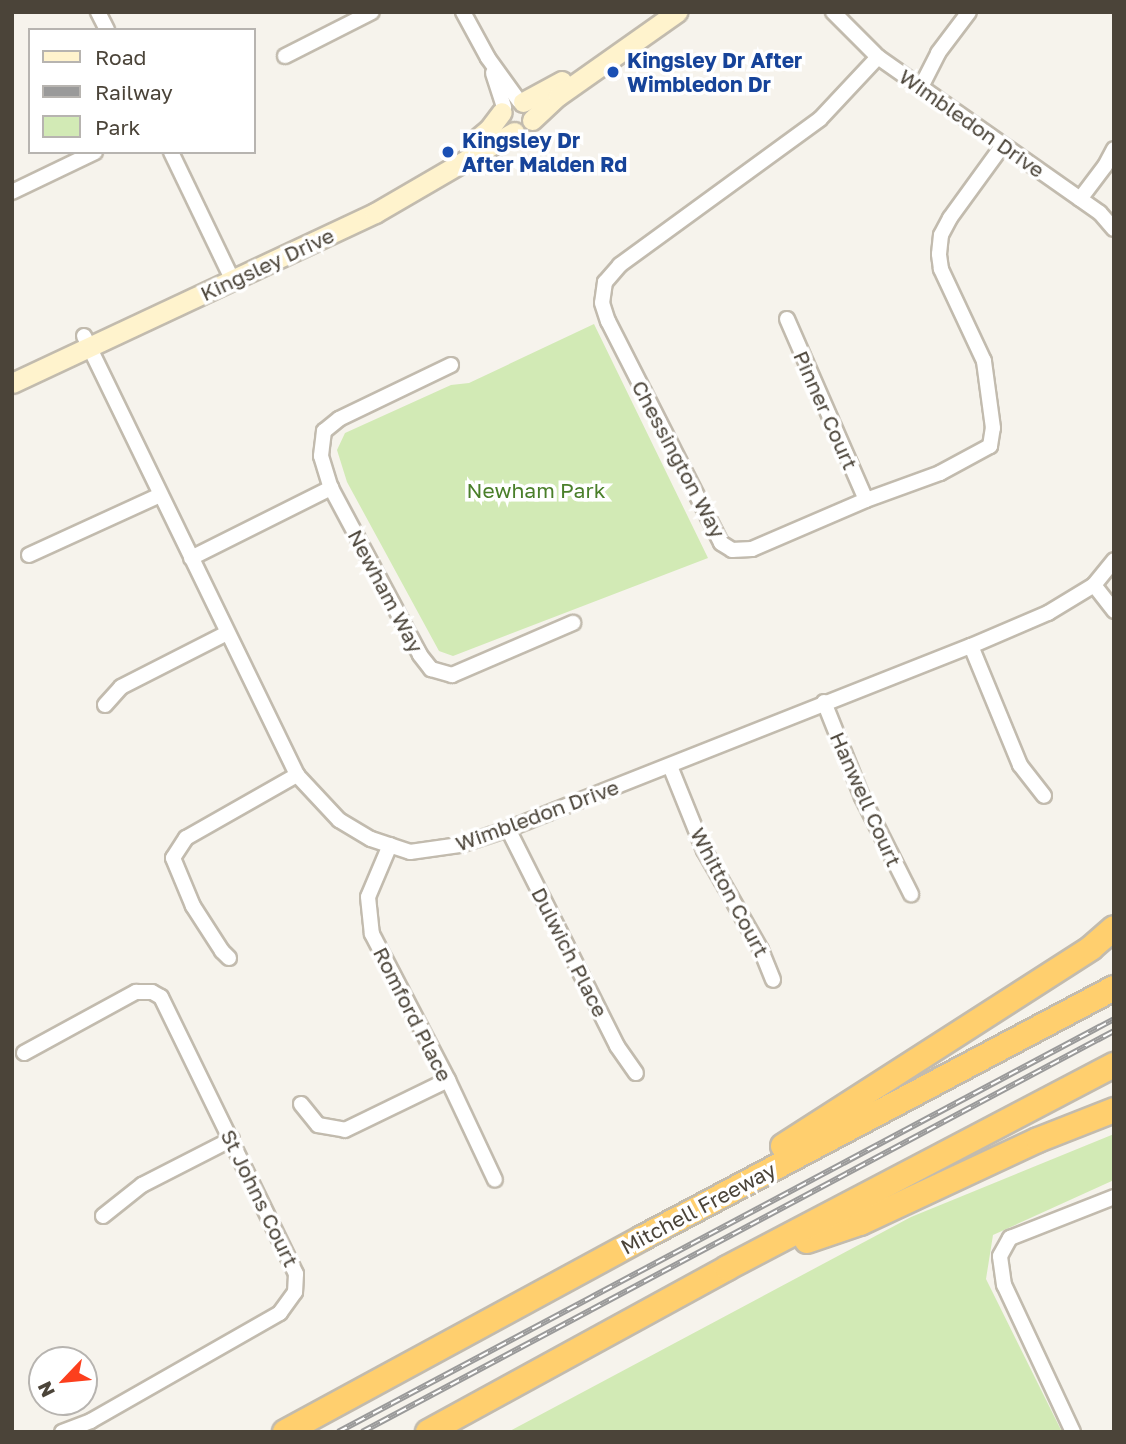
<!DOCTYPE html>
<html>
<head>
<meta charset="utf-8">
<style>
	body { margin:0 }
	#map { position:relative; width:1126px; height:1444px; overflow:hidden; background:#f6f3ec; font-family:"Golos Text",sans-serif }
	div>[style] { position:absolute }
	.green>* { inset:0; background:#d2eab5 }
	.roads { filter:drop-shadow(2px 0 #c2bbae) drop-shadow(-2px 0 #c2bbae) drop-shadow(0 2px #c2bbae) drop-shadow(0 -2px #c2bbae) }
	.street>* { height:14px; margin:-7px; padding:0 7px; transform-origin:7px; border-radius:7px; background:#fff }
	.secondary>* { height:19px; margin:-9.5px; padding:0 9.5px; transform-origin:9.5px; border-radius:9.5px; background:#fff3cd }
	.highway>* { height:24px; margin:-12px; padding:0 12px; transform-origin:12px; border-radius:12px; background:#ffcf6e }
	.rail>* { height:6px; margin-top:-3px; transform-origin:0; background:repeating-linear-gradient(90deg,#fff 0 10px,#9a9a9a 0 20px); box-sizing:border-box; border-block:2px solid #9a9a9a }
	.dots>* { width:19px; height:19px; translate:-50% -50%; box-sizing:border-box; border:4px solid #fff; border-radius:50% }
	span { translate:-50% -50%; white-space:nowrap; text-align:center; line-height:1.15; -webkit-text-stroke:7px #fff; paint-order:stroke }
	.transit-label { font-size:21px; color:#164399; font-weight:700 }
	.left { translate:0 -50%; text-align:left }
	.street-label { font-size:21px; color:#4b4439 }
	.park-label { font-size:21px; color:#4a7f2a }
	.frame { position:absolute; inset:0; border:14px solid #4b4439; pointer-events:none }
	.legend { position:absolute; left:28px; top:28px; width:228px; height:126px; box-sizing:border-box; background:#fff; border:2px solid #b7b4b0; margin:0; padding:9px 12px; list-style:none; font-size:21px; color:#4b4439 }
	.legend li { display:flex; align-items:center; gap:14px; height:35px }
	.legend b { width:35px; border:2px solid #b7b4b0 }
	.north { position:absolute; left:28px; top:1346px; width:70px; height:70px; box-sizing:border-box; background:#fff; border:2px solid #b7b4b0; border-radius:50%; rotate:244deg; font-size:19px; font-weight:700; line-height:28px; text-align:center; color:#4b4439 }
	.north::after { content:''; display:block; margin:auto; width:24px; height:32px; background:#fc3f1d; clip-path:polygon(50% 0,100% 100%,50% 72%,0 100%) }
</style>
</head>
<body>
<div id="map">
	<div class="green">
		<div style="clip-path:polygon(594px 324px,708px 558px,453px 656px,439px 651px,347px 482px,337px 450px,345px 433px,451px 385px,469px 383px)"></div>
		<div style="clip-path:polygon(1114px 1134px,1114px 1180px,993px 1235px,986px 1279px,1062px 1432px,508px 1432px,911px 1217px)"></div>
	</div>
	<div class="roads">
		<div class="street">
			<div style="left:98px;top:12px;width:20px;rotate:63deg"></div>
			<div style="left:463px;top:12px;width:52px;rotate:61.5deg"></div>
			<div style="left:488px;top:58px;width:53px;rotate:54.2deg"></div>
			<div style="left:833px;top:12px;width:64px;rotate:45deg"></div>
			<div style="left:878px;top:57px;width:271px;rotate:35.1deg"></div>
			<div style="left:1100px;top:213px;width:21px;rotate:49deg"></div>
			<div style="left:285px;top:56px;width:97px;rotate:-26.8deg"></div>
			<div style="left:878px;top:57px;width:85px;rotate:133.1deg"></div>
			<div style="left:820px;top:119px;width:248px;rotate:143.9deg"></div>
			<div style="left:620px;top:265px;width:23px;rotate:131deg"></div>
			<div style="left:605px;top:282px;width:21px;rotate:98deg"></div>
			<div style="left:602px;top:303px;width:19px;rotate:72deg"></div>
			<div style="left:608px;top:321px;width:249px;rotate:63deg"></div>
			<div style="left:721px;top:543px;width:13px;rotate:32deg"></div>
			<div style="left:732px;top:550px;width:20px;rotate:-3deg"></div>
			<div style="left:752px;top:549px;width:124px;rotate:-23.3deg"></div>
			<div style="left:866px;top:500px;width:79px;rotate:-20deg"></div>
			<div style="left:940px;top:473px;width:57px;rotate:-28.4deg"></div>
			<div style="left:990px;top:446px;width:18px;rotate:-81deg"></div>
			<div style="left:993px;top:428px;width:68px;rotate:-97.7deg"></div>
			<div style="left:984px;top:361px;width:102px;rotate:-115.1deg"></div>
			<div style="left:941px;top:269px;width:15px;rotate:-98deg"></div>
			<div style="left:939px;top:254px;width:19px;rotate:-84deg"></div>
			<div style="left:941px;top:235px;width:19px;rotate:-62deg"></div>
			<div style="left:950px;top:218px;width:90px;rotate:-54deg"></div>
			<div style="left:493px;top:73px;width:36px;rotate:72deg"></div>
			<div style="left:921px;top:87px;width:38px;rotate:-63deg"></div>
			<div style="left:938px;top:53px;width:51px;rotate:-52.9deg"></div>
			<div style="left:171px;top:152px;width:143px;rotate:64.3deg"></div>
			<div style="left:12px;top:192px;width:92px;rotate:-25.7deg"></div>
			<div style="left:1080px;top:199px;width:41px;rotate:-52.9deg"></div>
			<div style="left:1105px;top:166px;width:19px;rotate:-62deg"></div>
			<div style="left:787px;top:319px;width:197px;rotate:66.4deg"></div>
			<div style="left:84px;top:336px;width:488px;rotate:64.1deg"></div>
			<div style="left:297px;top:775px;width:62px;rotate:47deg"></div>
			<div style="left:339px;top:820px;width:37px;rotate:31deg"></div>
			<div style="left:371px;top:839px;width:41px;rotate:18.4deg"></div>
			<div style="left:410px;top:852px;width:50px;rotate:-8deg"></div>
			<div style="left:460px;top:845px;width:51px;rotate:-18.4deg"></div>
			<div style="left:508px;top:829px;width:498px;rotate:-21.6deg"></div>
			<div style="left:971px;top:646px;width:84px;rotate:-23.2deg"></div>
			<div style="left:1048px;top:613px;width:54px;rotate:-31.3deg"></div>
			<div style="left:1094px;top:585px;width:32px;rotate:-51deg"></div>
			<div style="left:451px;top:365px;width:124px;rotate:154.3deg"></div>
			<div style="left:339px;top:419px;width:19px;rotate:141deg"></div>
			<div style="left:324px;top:431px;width:25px;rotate:97deg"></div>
			<div style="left:321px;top:456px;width:34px;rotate:73deg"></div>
			<div style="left:331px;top:488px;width:189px;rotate:61.9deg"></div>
			<div style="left:420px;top:655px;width:18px;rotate:52deg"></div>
			<div style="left:431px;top:669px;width:22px;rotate:16deg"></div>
			<div style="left:452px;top:675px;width:132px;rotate:-23.3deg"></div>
			<div style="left:29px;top:555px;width:144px;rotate:-24.6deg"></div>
			<div style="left:191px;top:558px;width:157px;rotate:-26.6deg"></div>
			<div style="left:1094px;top:585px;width:33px;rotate:52deg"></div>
			<div style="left:971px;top:646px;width:129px;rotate:67.6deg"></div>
			<div style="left:1020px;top:765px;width:39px;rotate:52deg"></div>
			<div style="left:824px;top:702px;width:102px;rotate:68.2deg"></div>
			<div style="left:862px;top:797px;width:109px;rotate:63.2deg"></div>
			<div style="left:105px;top:705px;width:24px;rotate:-48deg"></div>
			<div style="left:121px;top:687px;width:119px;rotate:-27deg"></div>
			<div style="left:670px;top:766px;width:91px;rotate:68deg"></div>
			<div style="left:704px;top:850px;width:115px;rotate:60.3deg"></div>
			<div style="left:761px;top:950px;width:32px;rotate:68deg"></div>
			<div style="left:508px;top:829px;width:243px;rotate:63.3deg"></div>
			<div style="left:617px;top:1046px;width:33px;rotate:55deg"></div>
			<div style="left:390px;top:845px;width:56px;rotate:112.9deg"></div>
			<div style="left:368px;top:897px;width:37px;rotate:84deg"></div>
			<div style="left:372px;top:934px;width:165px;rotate:62.5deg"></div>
			<div style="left:448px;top:1080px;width:110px;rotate:64.8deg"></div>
			<div style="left:229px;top:958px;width:10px;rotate:-135deg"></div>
			<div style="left:222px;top:951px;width:54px;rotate:-122.8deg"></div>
			<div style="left:193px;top:906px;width:52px;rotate:-112.6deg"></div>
			<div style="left:173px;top:858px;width:24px;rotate:-57deg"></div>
			<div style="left:186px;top:838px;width:128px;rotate:-29.6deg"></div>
			<div style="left:24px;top:1053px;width:128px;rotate:-28.6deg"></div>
			<div style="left:136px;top:992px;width:16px"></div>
			<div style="left:152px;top:992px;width:10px;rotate:29deg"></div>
			<div style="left:161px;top:997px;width:308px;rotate:64deg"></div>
			<div style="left:296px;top:1274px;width:18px;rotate:93deg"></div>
			<div style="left:295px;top:1292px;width:26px;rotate:126deg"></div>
			<div style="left:280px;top:1313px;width:218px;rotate:150.3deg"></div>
			<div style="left:91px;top:1421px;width:31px;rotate:159deg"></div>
			<div style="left:301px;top:1104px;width:27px;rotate:51deg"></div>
			<div style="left:318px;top:1125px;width:27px;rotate:10deg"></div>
			<div style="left:345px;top:1130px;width:114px;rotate:-25.9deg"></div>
			<div style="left:103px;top:1216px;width:50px;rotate:-38.5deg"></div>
			<div style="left:142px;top:1185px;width:101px;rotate:-27.1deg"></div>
			<div style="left:1073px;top:1432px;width:162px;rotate:-115.1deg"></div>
			<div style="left:1004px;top:1285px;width:29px;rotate:-98deg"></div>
			<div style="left:1000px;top:1256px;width:21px;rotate:-61deg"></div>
			<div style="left:1010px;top:1238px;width:112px;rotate:-21.5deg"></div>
		</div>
		<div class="secondary">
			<div style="left:523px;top:102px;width:44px;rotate:-28.3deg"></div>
			<div style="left:532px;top:120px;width:35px;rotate:-43deg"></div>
			<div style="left:558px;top:96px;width:146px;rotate:-35.2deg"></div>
			<div style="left:471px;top:144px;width:23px;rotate:-40deg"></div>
			<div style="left:489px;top:129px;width:21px;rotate:-53deg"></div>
			<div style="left:12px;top:383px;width:401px;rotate:-25.1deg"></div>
			<div style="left:375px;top:213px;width:161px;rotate:-30.2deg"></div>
		</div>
		<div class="highway">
			<div style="left:783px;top:1146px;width:366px;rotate:-32.7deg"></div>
			<div style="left:1091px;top:948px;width:30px;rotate:-41deg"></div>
			<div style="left:807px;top:1241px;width:56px;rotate:-18.8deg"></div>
			<div style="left:860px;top:1223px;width:196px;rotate:-25deg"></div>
			<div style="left:1038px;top:1140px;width:82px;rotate:-21.5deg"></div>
			<div style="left:285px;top:1432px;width:406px;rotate:-28.5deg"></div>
			<div style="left:642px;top:1238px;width:534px;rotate:-27.91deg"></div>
			<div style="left:428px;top:1432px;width:341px;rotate:-28.7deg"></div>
			<div style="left:727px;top:1268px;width:437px;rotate:-27.7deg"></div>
		</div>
	</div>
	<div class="rail">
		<div style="left:338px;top:1432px;width:879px;rotate:-28.02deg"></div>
		<div style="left:362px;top:1432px;width:852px;rotate:-28.07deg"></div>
	</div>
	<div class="dots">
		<div style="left:613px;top:72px;background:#1a4fb4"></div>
		<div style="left:448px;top:152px;background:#1a4fb4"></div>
	</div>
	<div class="transit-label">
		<span class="left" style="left:627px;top:72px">Kingsley Dr After<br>Wimbledon Dr</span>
		<span class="left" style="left:462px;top:152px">Kingsley Dr<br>After Malden Rd</span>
	</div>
	<div class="street-label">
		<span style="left:972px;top:123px;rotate:35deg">Wimbledon Drive</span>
		<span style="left:267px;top:264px;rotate:-25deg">Kingsley Drive</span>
		<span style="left:826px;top:410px;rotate:66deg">Pinner Court</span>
		<span style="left:679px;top:459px;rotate:62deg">Chessington Way</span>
		<span style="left:386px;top:591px;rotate:62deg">Newham Way</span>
		<span style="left:866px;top:799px;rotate:66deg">Hanwell Court</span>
		<span style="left:537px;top:815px;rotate:-20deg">Wimbledon Drive</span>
		<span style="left:730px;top:892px;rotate:62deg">Whitton Court</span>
		<span style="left:570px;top:952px;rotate:63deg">Dulwich Place</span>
		<span style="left:413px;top:1014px;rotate:63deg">Romford Place</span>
		<span style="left:260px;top:1198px;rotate:64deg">St Johns Court</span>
		<span style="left:698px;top:1208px;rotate:-28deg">Mitchell Freeway</span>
	</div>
	<div class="park-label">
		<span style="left:536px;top:490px">Newham Park</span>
	</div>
	<div class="frame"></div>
	<ul class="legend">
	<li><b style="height:9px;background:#fff3cd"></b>Road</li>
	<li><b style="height:9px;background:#9a9a9a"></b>Railway</li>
	<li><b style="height:19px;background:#d2eab5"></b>Park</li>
	</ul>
	<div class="north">N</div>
</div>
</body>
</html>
